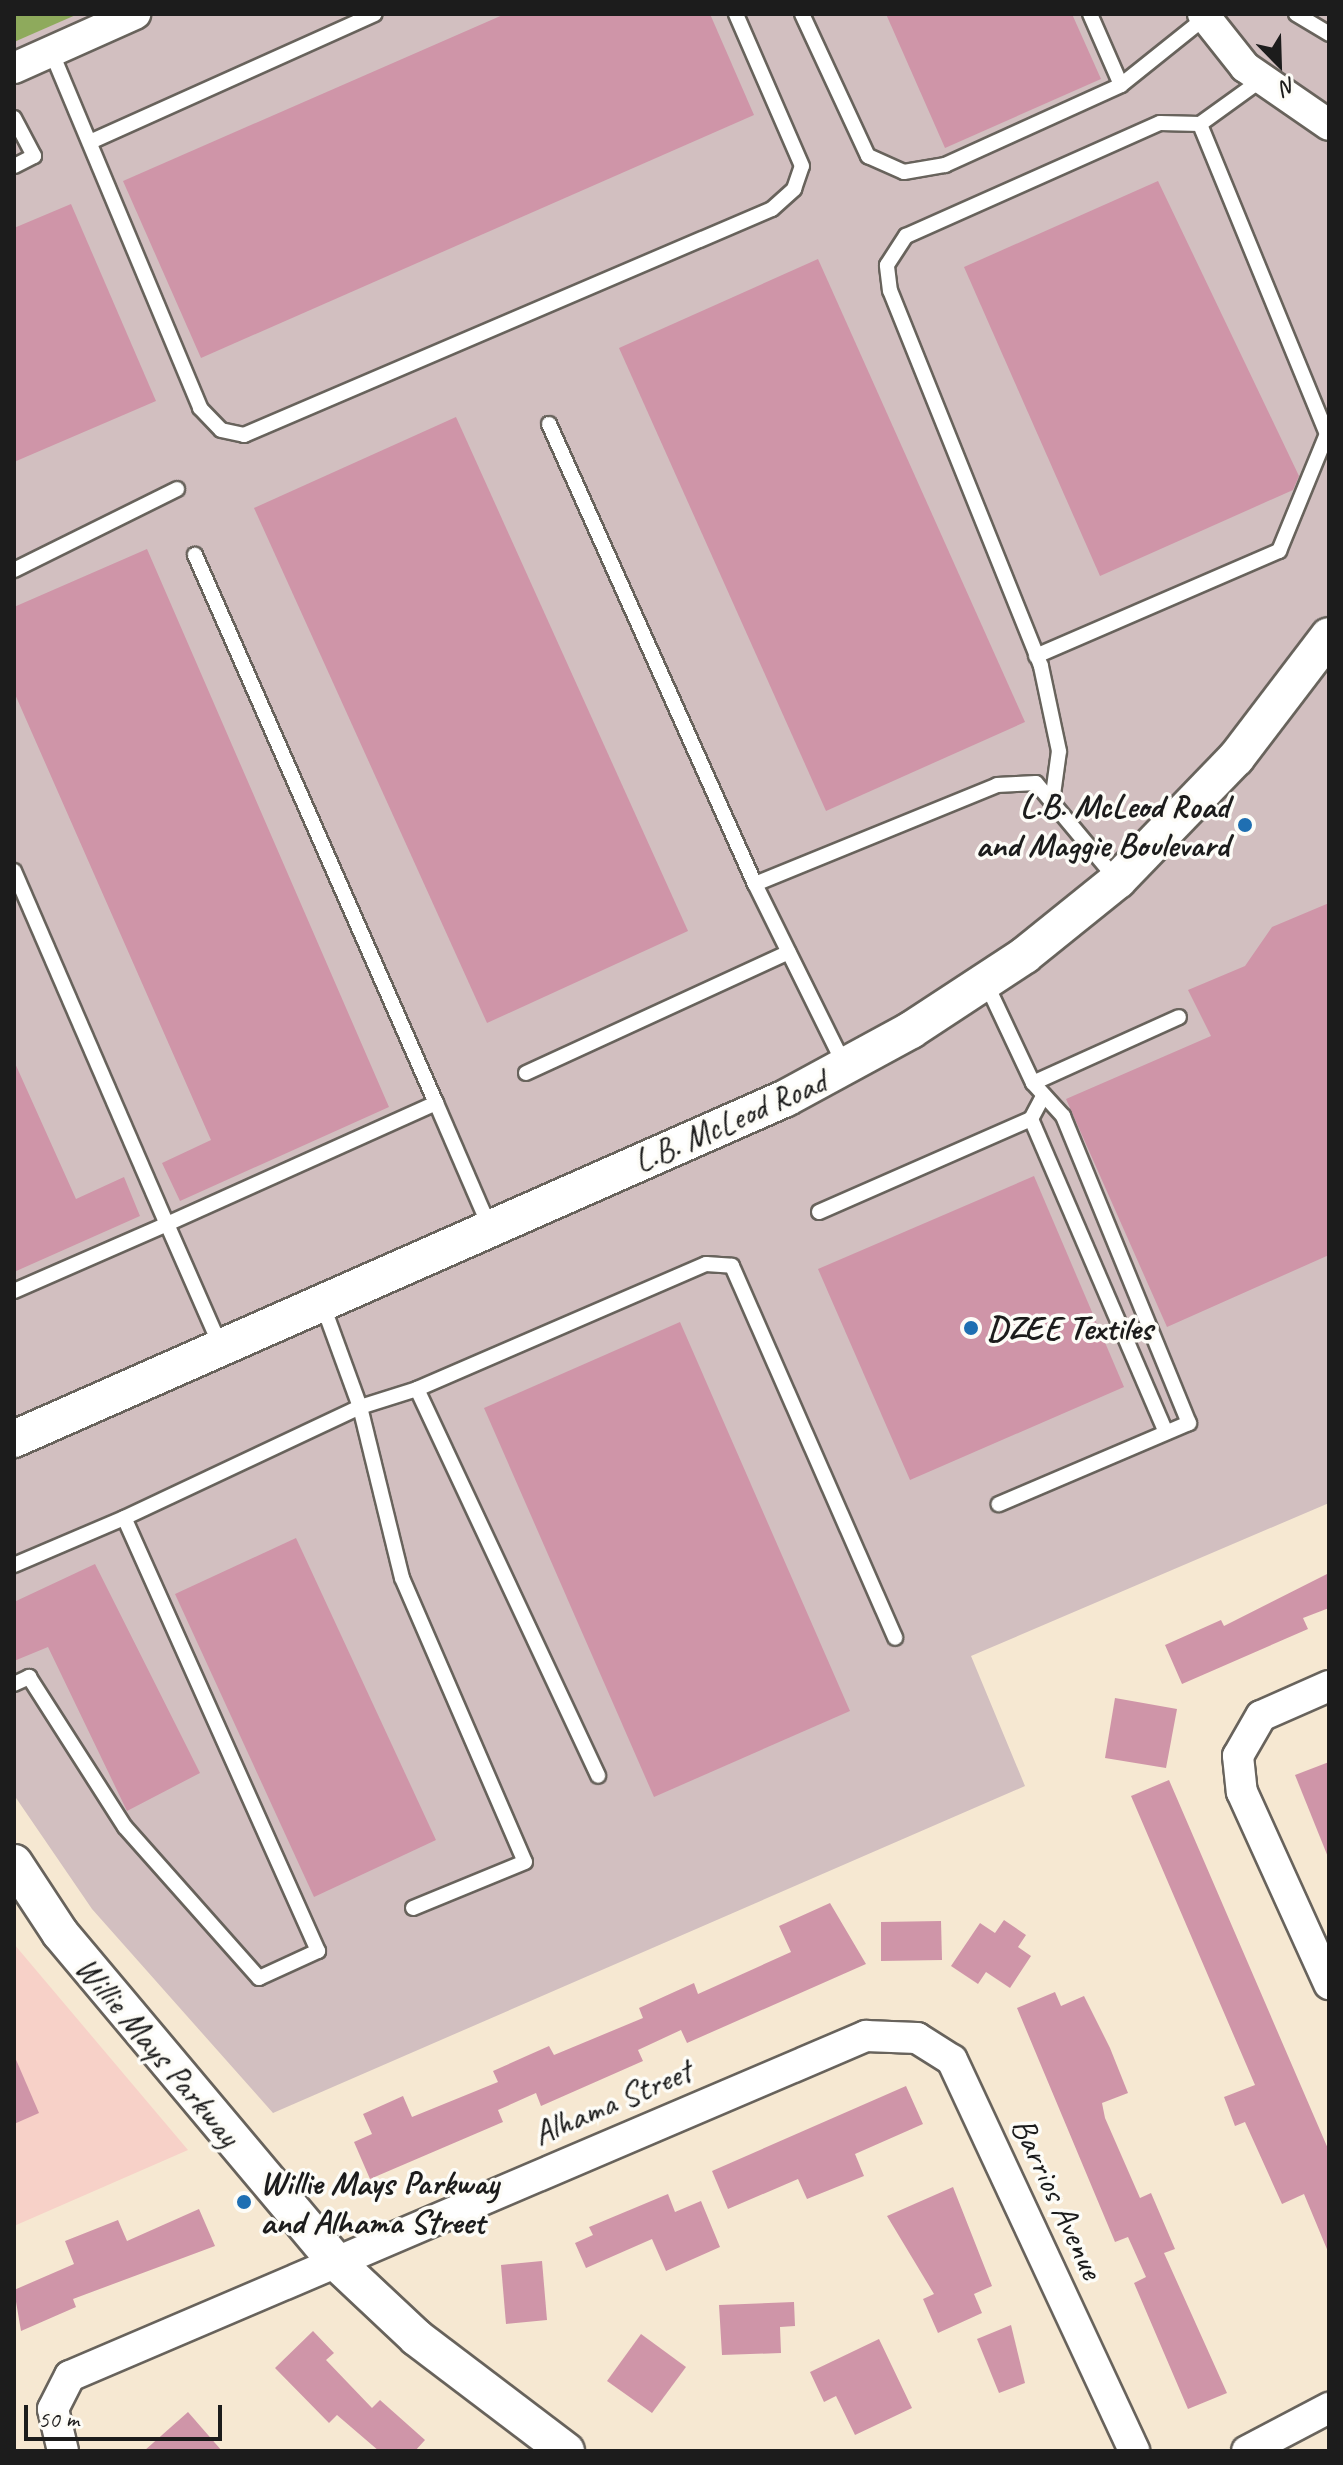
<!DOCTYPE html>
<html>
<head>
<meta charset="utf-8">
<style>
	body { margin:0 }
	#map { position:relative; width:1343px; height:2465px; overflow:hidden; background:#f6e8d2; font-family:Caveat,sans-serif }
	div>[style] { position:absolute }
	.built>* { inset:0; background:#f7d1c8 }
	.industrial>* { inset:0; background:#d2bfc0 }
	.forest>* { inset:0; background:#8eaa5c }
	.building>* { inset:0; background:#cf95a8 }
	.roads { filter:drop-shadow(2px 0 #68635c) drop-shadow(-2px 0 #68635c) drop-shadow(0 2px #68635c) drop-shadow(0 -2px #68635c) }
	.service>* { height:14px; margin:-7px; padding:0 7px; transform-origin:7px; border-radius:7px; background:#fff }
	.minor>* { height:30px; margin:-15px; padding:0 15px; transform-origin:15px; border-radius:15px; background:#fff }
	.tertiary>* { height:36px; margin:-18px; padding:0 18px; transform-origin:18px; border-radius:18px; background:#fff }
	.dots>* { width:22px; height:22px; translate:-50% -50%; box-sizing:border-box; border:4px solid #fdfcf7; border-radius:50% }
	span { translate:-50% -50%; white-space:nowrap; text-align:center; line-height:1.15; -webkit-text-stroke:7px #fdfcf7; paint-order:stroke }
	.poi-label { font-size:34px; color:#1c1c1c; font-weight:700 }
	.right { translate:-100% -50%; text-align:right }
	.left { translate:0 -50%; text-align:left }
	.street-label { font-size:34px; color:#1c1c1c }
	.frame { position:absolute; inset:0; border:16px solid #1c1c1c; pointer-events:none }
	.north { position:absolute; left:1239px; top:24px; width:80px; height:80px; -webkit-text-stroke:6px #fdfcf7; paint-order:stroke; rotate:157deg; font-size:22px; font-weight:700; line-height:32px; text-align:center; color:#1c1c1c }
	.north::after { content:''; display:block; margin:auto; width:28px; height:36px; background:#1c1c1c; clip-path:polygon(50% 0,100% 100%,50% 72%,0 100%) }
	.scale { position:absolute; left:24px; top:2405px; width:198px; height:36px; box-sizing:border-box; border:4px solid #1c1c1c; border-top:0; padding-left:10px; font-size:24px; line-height:28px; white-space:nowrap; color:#1c1c1c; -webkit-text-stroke:6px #fdfcf7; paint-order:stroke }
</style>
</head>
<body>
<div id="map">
	<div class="built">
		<div style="clip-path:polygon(14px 1944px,188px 2150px,14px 2226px)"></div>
	</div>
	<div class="industrial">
		<div style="clip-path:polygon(14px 14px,1329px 14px,1329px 1503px,971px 1656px,1025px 1786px,273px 2113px,92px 1909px,14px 1795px)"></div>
	</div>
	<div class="forest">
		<div style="clip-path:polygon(14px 14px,78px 14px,14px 42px)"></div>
	</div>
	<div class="building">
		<div style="clip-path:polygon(505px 14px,710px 14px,754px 115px,201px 358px,123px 181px)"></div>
		<div style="clip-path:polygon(886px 14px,1072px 14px,1101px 79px,945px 148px)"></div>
		<div style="clip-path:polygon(1158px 181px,1299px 476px,1293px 490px,1100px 576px,964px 267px)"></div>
		<div style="clip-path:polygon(71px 204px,156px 401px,14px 462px,14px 228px)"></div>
		<div style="clip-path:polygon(818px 259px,1025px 722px,826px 811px,619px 348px)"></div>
		<div style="clip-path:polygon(456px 417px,688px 931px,487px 1023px,254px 508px)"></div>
		<div style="clip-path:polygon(147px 549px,389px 1107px,180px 1201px,162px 1163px,211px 1140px,14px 692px,14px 607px)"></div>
		<div style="clip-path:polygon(1329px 903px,1329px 1255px,1167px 1327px,1066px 1099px,1211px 1036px,1188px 990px,1245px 966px,1272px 927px)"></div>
		<div style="clip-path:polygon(14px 1061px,76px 1199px,124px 1177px,140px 1216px,14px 1272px)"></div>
		<div style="clip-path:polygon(1034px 1176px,1124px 1387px,910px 1480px,818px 1269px)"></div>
		<div style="clip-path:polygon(680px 1322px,850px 1711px,654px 1797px,484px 1408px)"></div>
		<div style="clip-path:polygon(296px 1538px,436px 1840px,314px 1897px,175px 1594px)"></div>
		<div style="clip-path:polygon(95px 1564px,200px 1773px,127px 1811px,48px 1647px,14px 1661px,14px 1602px)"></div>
		<div style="clip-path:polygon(1329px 1573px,1329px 1608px,1303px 1618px,1308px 1629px,1182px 1684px,1165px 1645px,1221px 1620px,1224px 1626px)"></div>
		<div style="clip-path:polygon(1115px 1698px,1177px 1709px,1166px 1768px,1105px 1758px)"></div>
		<div style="clip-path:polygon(1329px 1762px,1329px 1857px,1328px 1857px,1295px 1775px)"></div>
		<div style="clip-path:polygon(1169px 1780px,1329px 2151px,1329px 2254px,1304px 2194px,1282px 2204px,1245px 2122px,1235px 2126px,1224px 2097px,1255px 2085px,1131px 1796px)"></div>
		<div style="clip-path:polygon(830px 1903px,866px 1964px,687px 2043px,681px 2030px,638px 2050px,643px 2061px,541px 2106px,536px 2093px,498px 2110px,503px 2122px,370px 2179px,354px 2142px,372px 2134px,363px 2114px,403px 2096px,412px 2117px,498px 2082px,493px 2071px,549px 2046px,554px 2055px,643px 2018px,639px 2008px,694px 1983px,698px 1994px,791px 1952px,779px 1926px)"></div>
		<div style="clip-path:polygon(1004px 1920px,1026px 1935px,1018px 1947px,1031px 1956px,1010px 1988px,986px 1972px,978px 1984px,951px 1966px,980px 1923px,995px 1933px)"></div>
		<div style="clip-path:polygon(941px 1921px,942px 1960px,881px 1961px,881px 1922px)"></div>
		<div style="clip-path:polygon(1055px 1992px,1061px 2006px,1084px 1996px,1110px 2048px,1128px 2093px,1102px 2103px,1105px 2118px,1140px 2198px,1151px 2193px,1175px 2249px,1164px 2253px,1227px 2393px,1188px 2409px,1134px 2283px,1146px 2277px,1128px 2237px,1115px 2242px,1017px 2008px)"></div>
		<div style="clip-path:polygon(14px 2055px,39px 2113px,14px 2124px)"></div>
		<div style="clip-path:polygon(906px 2086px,923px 2124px,855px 2154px,864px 2176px,807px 2199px,798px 2179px,728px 2209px,712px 2171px)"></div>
		<div style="clip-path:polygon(953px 2187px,992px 2286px,974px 2294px,982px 2313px,938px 2333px,923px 2299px,934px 2294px,887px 2216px)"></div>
		<div style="clip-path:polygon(668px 2194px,675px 2212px,701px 2201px,720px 2247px,666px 2271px,652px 2239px,586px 2268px,575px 2243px,593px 2235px,589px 2227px)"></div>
		<div style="clip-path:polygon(199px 2209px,215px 2246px,73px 2299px,76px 2307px,21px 2331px,14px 2290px,74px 2264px,65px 2241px,118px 2220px,127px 2241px)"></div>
		<div style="clip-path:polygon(542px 2261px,547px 2320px,506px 2324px,501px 2265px)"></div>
		<div style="clip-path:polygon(794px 2302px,795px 2326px,780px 2327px,781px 2353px,722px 2355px,719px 2305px)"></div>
		<div style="clip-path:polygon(1011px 2325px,1025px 2383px,999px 2393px,977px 2339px)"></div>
		<div style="clip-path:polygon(313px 2331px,334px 2353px,326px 2360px,372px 2408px,380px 2400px,425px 2440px,415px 2451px,379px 2451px,337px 2415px,329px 2423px,275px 2368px)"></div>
		<div style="clip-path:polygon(641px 2334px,686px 2367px,652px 2413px,607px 2381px)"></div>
		<div style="clip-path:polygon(879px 2339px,912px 2408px,855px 2435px,836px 2396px,824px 2402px,810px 2372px)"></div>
		<div style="clip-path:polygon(188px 2412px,222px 2451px,144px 2451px)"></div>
	</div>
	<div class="roads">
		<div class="service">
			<div style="left:802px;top:14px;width:157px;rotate:65.1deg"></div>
			<div style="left:868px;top:156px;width:39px;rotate:24deg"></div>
			<div style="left:904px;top:172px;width:42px;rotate:-9.7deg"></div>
			<div style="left:945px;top:165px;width:193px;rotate:-24.4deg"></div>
			<div style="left:1121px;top:85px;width:109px;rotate:-38.7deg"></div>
			<div style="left:1090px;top:14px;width:77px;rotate:66.4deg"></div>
			<div style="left:1296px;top:14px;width:39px;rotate:31deg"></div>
			<div style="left:51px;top:51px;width:387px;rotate:67.3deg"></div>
			<div style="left:200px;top:408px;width:30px;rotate:46deg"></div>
			<div style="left:221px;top:430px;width:24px;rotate:12deg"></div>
			<div style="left:244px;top:435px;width:574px;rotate:-23.17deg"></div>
			<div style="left:772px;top:209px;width:30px;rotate:-42deg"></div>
			<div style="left:794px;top:189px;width:24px;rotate:-71deg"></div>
			<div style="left:802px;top:166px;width:166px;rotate:-113.5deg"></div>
			<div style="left:14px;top:118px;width:43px;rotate:62.2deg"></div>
			<div style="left:34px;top:156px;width:22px;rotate:153deg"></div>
			<div style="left:90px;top:142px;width:312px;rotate:-24.2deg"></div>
			<div style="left:549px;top:424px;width:504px;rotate:65.88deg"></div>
			<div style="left:755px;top:884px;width:261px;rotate:-22.2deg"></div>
			<div style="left:997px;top:785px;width:39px;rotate:-3deg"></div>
			<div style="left:1036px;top:783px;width:126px;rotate:50.1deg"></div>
			<div style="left:14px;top:570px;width:182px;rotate:-26.4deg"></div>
			<div style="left:1036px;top:656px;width:265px;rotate:-23.4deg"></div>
			<div style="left:1279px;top:551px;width:126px;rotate:-67.7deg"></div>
			<div style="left:1327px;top:434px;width:335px;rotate:-112.3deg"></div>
			<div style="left:1052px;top:802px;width:51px;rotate:-82.2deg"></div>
			<div style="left:1059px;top:751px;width:87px;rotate:-102deg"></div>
			<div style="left:1041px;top:666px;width:404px;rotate:-111.9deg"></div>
			<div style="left:890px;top:291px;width:26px;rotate:-97deg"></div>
			<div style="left:887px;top:265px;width:35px;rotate:-57deg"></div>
			<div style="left:906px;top:236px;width:278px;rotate:-24deg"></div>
			<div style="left:1160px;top:123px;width:40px;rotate:1.4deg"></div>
			<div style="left:1200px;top:124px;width:75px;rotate:-35.8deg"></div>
			<div style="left:14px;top:871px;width:385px;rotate:66.6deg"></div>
			<div style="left:167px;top:1224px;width:295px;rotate:-24.2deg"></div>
			<div style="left:436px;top:1103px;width:599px;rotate:-113.74deg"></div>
			<div style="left:755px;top:884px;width:201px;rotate:63.7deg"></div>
			<div style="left:985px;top:981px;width:113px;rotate:64.8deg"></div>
			<div style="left:1033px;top:1083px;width:45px;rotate:47.7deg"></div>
			<div style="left:1063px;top:1116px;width:332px;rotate:67.7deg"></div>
			<div style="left:1189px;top:1423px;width:207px;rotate:156.9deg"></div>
			<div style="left:526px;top:1073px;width:289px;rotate:-24.7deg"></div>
			<div style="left:1033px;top:1083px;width:160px;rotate:-24.3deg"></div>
			<div style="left:436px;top:1103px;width:136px;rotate:66.6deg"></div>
			<div style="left:1031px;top:1119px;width:341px;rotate:66.7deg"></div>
			<div style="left:819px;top:1212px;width:232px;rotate:-23.7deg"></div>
			<div style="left:1031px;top:1119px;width:27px;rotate:-62deg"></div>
			<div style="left:14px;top:1291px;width:167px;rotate:-23.6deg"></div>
			<div style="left:167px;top:1224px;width:134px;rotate:66.3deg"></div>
			<div style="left:322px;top:1303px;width:111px;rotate:69.9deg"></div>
			<div style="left:360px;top:1407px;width:176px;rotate:76.2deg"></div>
			<div style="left:402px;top:1578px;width:309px;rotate:66.6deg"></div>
			<div style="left:525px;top:1862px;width:121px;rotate:157.7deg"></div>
			<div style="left:417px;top:1389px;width:315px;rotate:-23.4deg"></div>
			<div style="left:706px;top:1264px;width:26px;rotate:4deg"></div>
			<div style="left:732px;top:1266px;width:406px;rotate:66.3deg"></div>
			<div style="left:14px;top:1565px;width:120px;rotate:-23.1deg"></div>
			<div style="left:14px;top:1684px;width:17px;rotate:-25deg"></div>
			<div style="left:29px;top:1677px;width:178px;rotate:57.4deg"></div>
			<div style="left:125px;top:1827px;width:202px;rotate:48.4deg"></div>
			<div style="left:259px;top:1978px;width:65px;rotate:-24.6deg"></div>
			<div style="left:318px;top:1951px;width:474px;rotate:-114.1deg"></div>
			<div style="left:124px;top:1518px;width:261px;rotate:-25.2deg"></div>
			<div style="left:360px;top:1407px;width:60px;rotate:-17.5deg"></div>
			<div style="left:417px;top:1389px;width:427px;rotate:64.9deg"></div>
		</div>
		<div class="minor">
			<div style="left:1203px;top:14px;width:68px;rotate:51.6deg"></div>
			<div style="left:1245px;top:67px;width:102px;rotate:34.6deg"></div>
			<div style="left:14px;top:68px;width:133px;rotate:-24.1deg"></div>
			<div style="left:1329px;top:1686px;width:74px;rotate:156.2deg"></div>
			<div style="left:1261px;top:1716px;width:46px;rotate:119.9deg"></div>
			<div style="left:1238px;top:1756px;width:36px;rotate:84deg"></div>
			<div style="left:1242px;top:1792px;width:211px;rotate:65.6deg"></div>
			<div style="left:63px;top:2451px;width:43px;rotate:-103.4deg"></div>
			<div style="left:53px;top:2409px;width:37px;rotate:-63deg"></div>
			<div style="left:70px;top:2376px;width:866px;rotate:-23.13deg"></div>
			<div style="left:866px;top:2036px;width:51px;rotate:2.2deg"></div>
			<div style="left:917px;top:2038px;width:41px;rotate:32.2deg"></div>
			<div style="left:952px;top:2060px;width:431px;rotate:65deg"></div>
			<div style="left:1247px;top:2451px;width:93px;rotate:-27.7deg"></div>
		</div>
		<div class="tertiary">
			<div style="left:14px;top:1439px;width:844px;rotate:-23.83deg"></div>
			<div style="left:786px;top:1098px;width:142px;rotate:-28.5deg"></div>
			<div style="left:911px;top:1030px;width:136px;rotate:-33.3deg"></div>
			<div style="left:1025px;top:955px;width:119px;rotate:-38.9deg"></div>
			<div style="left:1118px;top:880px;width:170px;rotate:-46deg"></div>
			<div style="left:1236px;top:758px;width:153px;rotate:-52.7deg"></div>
			<div style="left:14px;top:1863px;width:84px;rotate:56.7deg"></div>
			<div style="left:60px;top:1933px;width:428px;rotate:50deg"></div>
			<div style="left:335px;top:2261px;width:112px;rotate:43.2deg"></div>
			<div style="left:417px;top:2338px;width:187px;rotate:37.2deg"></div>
		</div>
	</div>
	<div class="dots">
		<div style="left:1245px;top:825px;background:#1f6fb2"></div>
		<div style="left:971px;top:1328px;background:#1f6fb2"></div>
		<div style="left:244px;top:2202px;background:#1f6fb2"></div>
	</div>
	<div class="poi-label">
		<span class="right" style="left:1229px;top:825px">L.B. McLeod Road<br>and Maggie Boulevard</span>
		<span class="left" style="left:987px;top:1328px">DZEE Textiles</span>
		<span class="left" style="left:260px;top:2202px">Willie Mays Parkway<br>and Alhama Street</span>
	</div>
	<div class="street-label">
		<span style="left:730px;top:1121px;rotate:-24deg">L.B. McLeod Road</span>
		<span style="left:158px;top:2051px;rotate:50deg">Willie Mays Parkway</span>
		<span style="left:612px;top:2102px;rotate:-23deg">Alhama Street</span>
		<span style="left:1058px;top:2198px;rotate:65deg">Barrios Avenue</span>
	</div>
	<div class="frame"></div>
	<div class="north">N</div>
	<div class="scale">50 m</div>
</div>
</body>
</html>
